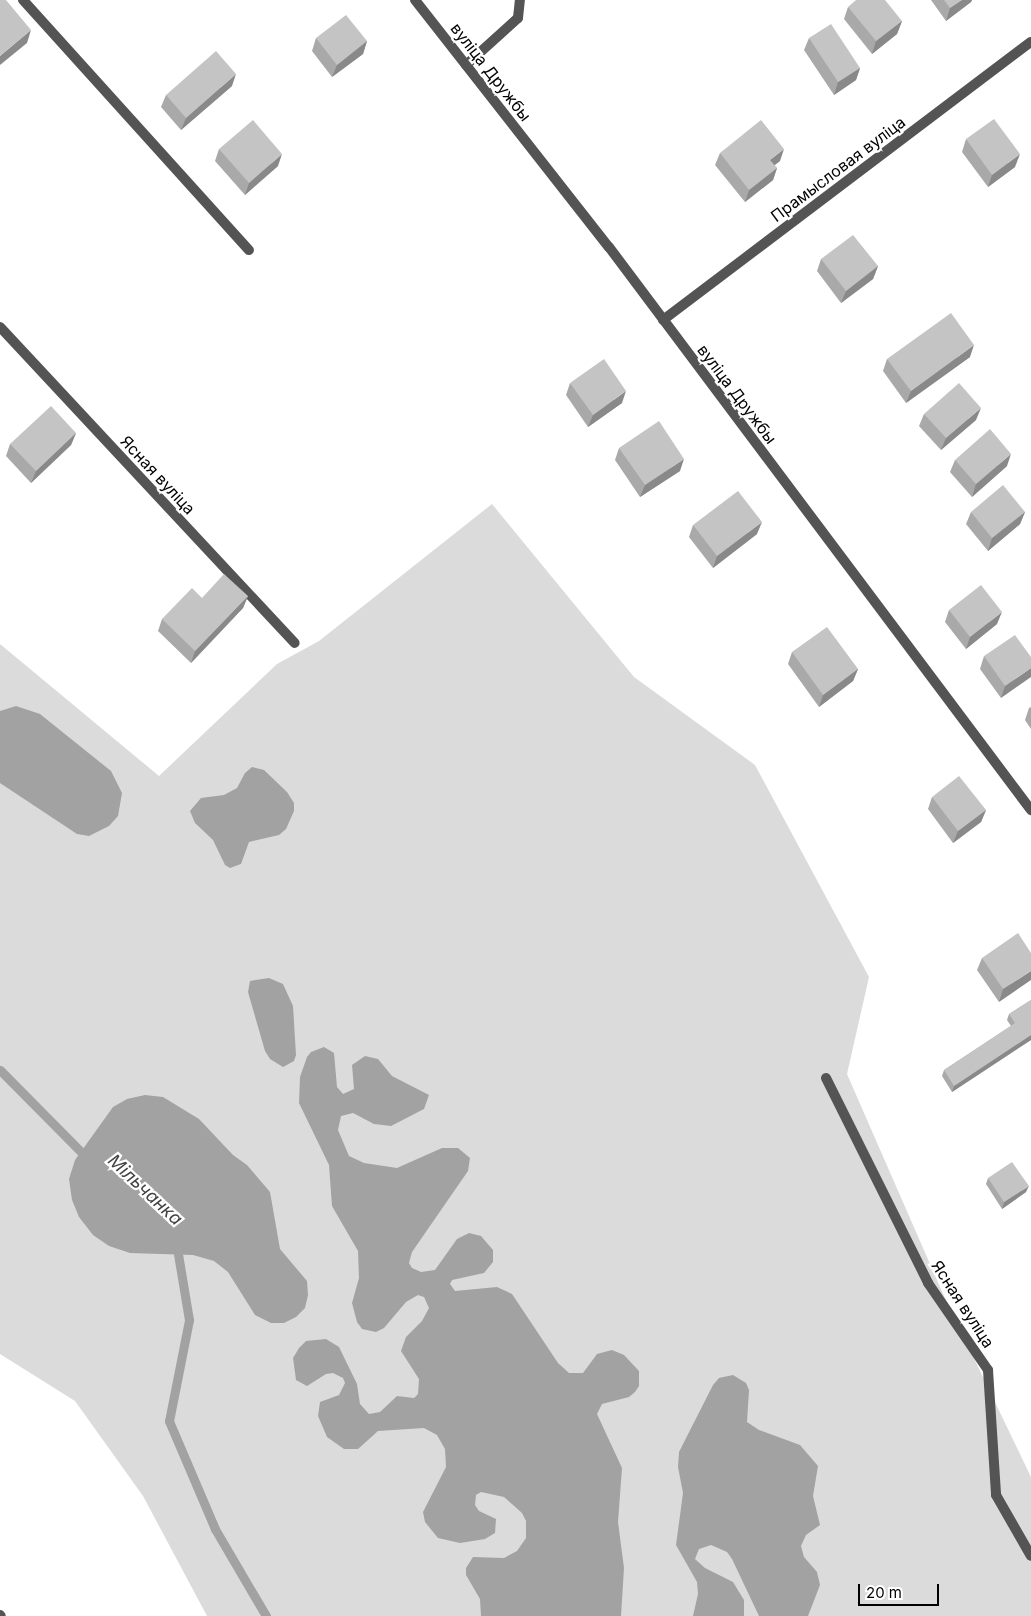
<!DOCTYPE html>
<html>
<head>
<meta charset="utf-8">
<style>
	body { margin:0 }
	#map { position:relative; width:1031px; height:1616px; overflow:hidden; background:#fff; font-family:Inter,sans-serif }
	div>[style] { position:absolute }
	.green>* { inset:0; background:#dbdbdb }
	.water>* { inset:0; background:#a2a2a2 }
	.stream>* { height:9px; margin:-4.5px; padding:0 4.5px; transform-origin:4.5px; border-radius:4.5px; background:#a2a2a2 }
	.service>* { height:10px; margin:-5px; padding:0 5px; transform-origin:5px; border-radius:5px; background:#545454 }
	.minor>* { height:10px; margin:-5px; padding:0 5px; transform-origin:5px; border-radius:5px; background:#545454 }
	.wall>* { inset:0; background:#a9a9a9 }
	.shaded-wall>* { inset:0; background:#898989 }
	.building>* { inset:0; background:#c4c4c4 }
	span { translate:-50% -50%; white-space:nowrap; text-align:center; line-height:1.15; -webkit-text-stroke:4.5px #fff; paint-order:stroke }
	.street-label { font-size:16px; color:#000 }
	.water-label { font-size:18px; color:#434343; font-style:italic }
	.scale { position:absolute; left:858px; top:1584px; width:81px; height:22px; box-sizing:border-box; border:2px solid #000; border-top:0; padding-left:6px; font-size:15px; line-height:18px; white-space:nowrap; color:#000; -webkit-text-stroke:4px #fff; paint-order:stroke }
</style>
</head>
<body>
<div id="map">
	<div class="green">
		<div style="clip-path:polygon(492px 504px,634px 677px,755px 765px,869px 977px,847px 1074px,944px 1296px,1031px 1477px,1031px 1616px,207px 1616px,143px 1496px,75px 1401px,0 1354px,0 644px,159px 776px,277px 664px,319px 641px)"></div>
	</div>
	<div class="water">
		<div style="clip-path:polygon(16px 706px,40px 714px,111px 771px,122px 793px,118px 816px,109px 826px,89px 836px,77px 834px,0 783px,0 711px)"></div>
		<div style="clip-path:polygon(252px 767px,264px 770px,287px 792px,294px 803px,294px 811px,286px 829px,279px 835px,249px 842px,241px 864px,230px 868px,225px 865px,213px 840px,195px 823px,190px 811px,201px 798px,224px 795px,237px 788px,245px 773px)"></div>
		<div style="clip-path:polygon(269px 978px,283px 984px,293px 1006px,296px 1055px,294px 1061px,283px 1067px,270px 1059px,265px 1051px,248px 992px,250px 981px)"></div>
		<div style="clip-path:polygon(324px 1047px,334px 1053px,337px 1087px,343px 1094px,354px 1089px,352px 1065px,365px 1056px,378px 1059px,392px 1076px,429px 1095px,424px 1109px,391px 1126px,374px 1124px,353px 1113px,341px 1116px,338px 1130px,349px 1156px,364px 1163px,397px 1168px,442px 1148px,458px 1148px,470px 1158px,468px 1171px,412px 1252px,409px 1263px,412px 1268px,421px 1272px,435px 1270px,457px 1239px,469px 1233px,481px 1236px,493px 1250px,493px 1262px,484px 1273px,452px 1280px,450px 1284px,455px 1291px,497px 1287px,512px 1294px,558px 1363px,569px 1373px,583px 1373px,597px 1354px,612px 1350px,624px 1355px,639px 1371px,639px 1386px,635px 1392px,629px 1397px,602px 1404px,597px 1414px,622px 1468px,618px 1522px,624px 1568px,621px 1616px,481px 1616px,480px 1599px,466px 1575px,466px 1568px,473px 1557px,504px 1558px,517px 1551px,526px 1538px,526px 1521px,522px 1513px,504px 1497px,481px 1492px,476px 1495px,475px 1505px,479px 1511px,496px 1519px,495px 1533px,485px 1539px,460px 1543px,438px 1538px,425px 1522px,423px 1512px,446px 1467px,445px 1449px,437px 1435px,424px 1428px,378px 1431px,358px 1449px,344px 1449px,327px 1437px,318px 1416px,320px 1402px,339px 1395px,345px 1383px,343px 1378px,333px 1373px,326px 1374px,307px 1386px,296px 1380px,293px 1358px,299px 1348px,306px 1341px,326px 1339px,339px 1347px,357px 1384px,360px 1404px,369px 1414px,380px 1412px,397px 1396px,414px 1398px,418px 1394px,419px 1379px,401px 1351px,406px 1337px,422px 1321px,429px 1308px,424px 1297px,418px 1295px,406px 1302px,384px 1328px,376px 1332px,362px 1329px,357px 1322px,352px 1303px,359px 1278px,358px 1251px,332px 1206px,329px 1165px,299px 1103px,300px 1077px,307px 1057px,311px 1052px)"></div>
		<div style="clip-path:polygon(145px 1095px,163px 1097px,199px 1119px,233px 1155px,247px 1165px,270px 1192px,280px 1249px,307px 1281px,308px 1295px,305px 1308px,296px 1317px,284px 1323px,271px 1323px,255px 1315px,228px 1272px,214px 1261px,193px 1255px,130px 1253px,109px 1246px,93px 1235px,79px 1217px,72px 1200px,69px 1179px,75px 1160px,113px 1107px,127px 1099px)"></div>
		<div style="clip-path:polygon(733px 1375px,746px 1383px,749px 1390px,747px 1422px,759px 1430px,800px 1445px,818px 1466px,813px 1496px,820px 1525px,806px 1535px,801px 1546px,804px 1557px,817px 1572px,820px 1585px,808px 1616px,759px 1616px,732px 1559px,727px 1552px,711px 1545px,699px 1549px,695px 1559px,705px 1568px,733px 1582px,744px 1600px,744px 1616px,693px 1616px,698px 1594px,697px 1582px,676px 1545px,683px 1493px,678px 1467px,679px 1452px,713px 1385px,719px 1378px)"></div>
	</div>
	<div class="stream">
		<div style="left:0;top:1070px;width:124px;rotate:45.3deg"></div>
		<div style="left:176px;top:1242px;width:79px;rotate:80.5deg"></div>
		<div style="left:189px;top:1320px;width:103px;rotate:101.2deg"></div>
		<div style="left:169px;top:1421px;width:117px;rotate:66.9deg"></div>
		<div style="left:215px;top:1529px;width:101px;rotate:59.6deg"></div>
	</div>
	<div class="service">
		<div style="left:23px;top:0;width:337px;rotate:47.9deg"></div>
		<div style="left:0;top:1615px;width:1px;rotate:45deg"></div>
	</div>
	<div class="minor">
		<div style="left:415px;top:0;width:314px;rotate:51.9deg"></div>
		<div style="left:609px;top:247px;width:704px;rotate:53.15deg"></div>
		<div style="left:466px;top:65px;width:70px;rotate:-42.1deg"></div>
		<div style="left:518px;top:18px;width:18px;rotate:-84deg"></div>
		<div style="left:663px;top:320px;width:461px;rotate:-37.1deg"></div>
		<div style="left:0;top:327px;width:432px;rotate:47deg"></div>
		<div style="left:826px;top:1078px;width:229px;rotate:63.5deg"></div>
		<div style="left:928px;top:1283px;width:106px;rotate:55.4deg"></div>
		<div style="left:988px;top:1370px;width:125px;rotate:86.3deg"></div>
		<div style="left:996px;top:1495px;width:70px;rotate:60.2deg"></div>
	</div>
	<div class="wall">
		<div style="clip-path:polygon(931px 0,972px 0,971px 2px,946px 21px)"></div>
		<div style="clip-path:polygon(848px 7px,902px 21px,897px 34px,872px 54px,844px 19px)"></div>
		<div style="clip-path:polygon(316px 38px,367px 41px,363px 54px,332px 77px,312px 51px)"></div>
		<div style="clip-path:polygon(809px 38px,860px 68px,856px 80px,834px 95px,804px 50px)"></div>
		<div style="clip-path:polygon(232px 86px,181px 130px,161px 107px,166px 95px)"></div>
		<div style="clip-path:polygon(966px 139px,1015px 167px,988px 187px,962px 152px)"></div>
		<div style="clip-path:polygon(219px 149px,278px 166px,245px 195px,215px 161px)"></div>
		<div style="clip-path:polygon(720px 153px,780px 161px,774px 165px,777px 168px,773px 180px,745px 202px,715px 165px)"></div>
		<div style="clip-path:polygon(821px 259px,878px 266px,873px 279px,841px 303px,817px 271px)"></div>
		<div style="clip-path:polygon(970px 357px,906px 403px,883px 371px,887px 359px)"></div>
		<div style="clip-path:polygon(570px 383px,622px 403px,588px 427px,566px 395px)"></div>
		<div style="clip-path:polygon(924px 414px,976px 420px,941px 450px,919px 426px)"></div>
		<div style="clip-path:polygon(76px 433px,71px 445px,31px 483px,6px 456px,10px 444px)"></div>
		<div style="clip-path:polygon(619px 448px,680px 471px,640px 497px,615px 460px)"></div>
		<div style="clip-path:polygon(955px 460px,1007px 466px,972px 497px,950px 472px)"></div>
		<div style="clip-path:polygon(971px 512px,1025px 512px,1020px 524px,988px 551px,966px 524px)"></div>
		<div style="clip-path:polygon(693px 525px,757px 534px,713px 568px,689px 537px)"></div>
		<div style="clip-path:polygon(248px 596px,243px 608px,191px 663px,158px 631px,162px 619px,202px 598px)"></div>
		<div style="clip-path:polygon(949px 610px,997px 624px,966px 649px,945px 622px)"></div>
		<div style="clip-path:polygon(792px 652px,858px 669px,853px 681px,819px 707px,788px 664px)"></div>
		<div style="clip-path:polygon(984px 656px,1031px 657px,1001px 698px,980px 669px)"></div>
		<div style="clip-path:polygon(1031px 707px,1031px 729px,1025px 720px,1029px 708px)"></div>
		<div style="clip-path:polygon(932px 797px,986px 810px,981px 822px,953px 843px,928px 809px)"></div>
		<div style="clip-path:polygon(1031px 953px,999px 1002px,977px 970px,982px 958px)"></div>
		<div style="clip-path:polygon(1031px 1000px,1031px 1040px,952px 1092px,942px 1076px,944px 1070px,1011px 1026px,1007px 1020px,1009px 1014px)"></div>
		<div style="clip-path:polygon(988px 1178px,1026px 1192px,1002px 1209px,986px 1184px)"></div>
	</div>
	<div class="shaded-wall">
		<div style="clip-path:polygon(962px 0,972px 0,971px 2px,946px 21px,950px 8px)"></div>
		<div style="clip-path:polygon(902px 21px,897px 34px,872px 54px,876px 41px)"></div>
		<div style="clip-path:polygon(31px 30px,27px 43px,0 65px,0 56px)"></div>
		<div style="clip-path:polygon(367px 41px,363px 54px,332px 77px,337px 65px)"></div>
		<div style="clip-path:polygon(860px 68px,856px 80px,834px 95px,838px 82px)"></div>
		<div style="clip-path:polygon(236px 74px,232px 86px,181px 130px,186px 118px)"></div>
		<div style="clip-path:polygon(784px 149px,780px 161px,766px 172px,770px 160px)"></div>
		<div style="clip-path:polygon(282px 154px,278px 166px,245px 195px,249px 183px)"></div>
		<div style="clip-path:polygon(1020px 154px,1015px 167px,988px 187px,992px 175px)"></div>
		<div style="clip-path:polygon(777px 168px,773px 180px,745px 202px,749px 190px)"></div>
		<div style="clip-path:polygon(878px 266px,873px 279px,841px 303px,846px 291px)"></div>
		<div style="clip-path:polygon(974px 345px,970px 357px,906px 403px,911px 391px)"></div>
		<div style="clip-path:polygon(626px 391px,622px 403px,588px 427px,593px 415px)"></div>
		<div style="clip-path:polygon(981px 408px,976px 420px,941px 450px,946px 438px)"></div>
		<div style="clip-path:polygon(76px 433px,71px 445px,31px 483px,36px 471px)"></div>
		<div style="clip-path:polygon(1011px 454px,1007px 466px,972px 497px,976px 484px)"></div>
		<div style="clip-path:polygon(684px 459px,680px 471px,640px 497px,645px 485px)"></div>
		<div style="clip-path:polygon(1025px 512px,1020px 524px,988px 551px,992px 538px)"></div>
		<div style="clip-path:polygon(762px 522px,757px 534px,713px 568px,717px 556px)"></div>
		<div style="clip-path:polygon(248px 596px,243px 608px,191px 663px,195px 651px)"></div>
		<div style="clip-path:polygon(1002px 612px,997px 624px,966px 649px,970px 637px)"></div>
		<div style="clip-path:polygon(1031px 668px,1031px 677px,1001px 698px,1005px 686px)"></div>
		<div style="clip-path:polygon(858px 669px,853px 681px,819px 707px,823px 695px)"></div>
		<div style="clip-path:polygon(986px 810px,981px 822px,953px 843px,958px 831px)"></div>
		<div style="clip-path:polygon(1031px 971px,1031px 980px,999px 1002px,1003px 989px)"></div>
		<div style="clip-path:polygon(1031px 1035px,1031px 1040px,952px 1092px,954px 1086px)"></div>
		<div style="clip-path:polygon(1029px 1186px,1026px 1192px,1002px 1209px,1004px 1202px)"></div>
	</div>
	<div class="building">
		<div style="clip-path:polygon(0 0,6px 0,31px 30px,0 56px)"></div>
		<div style="clip-path:polygon(856px 0,885px 0,902px 21px,876px 41px,848px 7px)"></div>
		<div style="clip-path:polygon(944px 0,962px 0,950px 8px)"></div>
		<div style="clip-path:polygon(346px 15px,367px 41px,337px 65px,316px 38px)"></div>
		<div style="clip-path:polygon(831px 24px,860px 68px,838px 82px,809px 38px)"></div>
		<div style="clip-path:polygon(216px 51px,236px 74px,186px 118px,166px 95px)"></div>
		<div style="clip-path:polygon(994px 119px,1020px 154px,992px 175px,966px 139px)"></div>
		<div style="clip-path:polygon(253px 120px,282px 154px,249px 183px,219px 149px)"></div>
		<div style="clip-path:polygon(761px 120px,784px 149px,770px 160px,777px 168px,749px 190px,720px 153px)"></div>
		<div style="clip-path:polygon(853px 235px,878px 266px,846px 291px,821px 259px)"></div>
		<div style="clip-path:polygon(951px 313px,974px 345px,911px 391px,887px 359px)"></div>
		<div style="clip-path:polygon(604px 359px,626px 391px,593px 415px,570px 383px)"></div>
		<div style="clip-path:polygon(959px 383px,981px 408px,946px 438px,924px 414px)"></div>
		<div style="clip-path:polygon(51px 406px,76px 433px,36px 471px,10px 444px)"></div>
		<div style="clip-path:polygon(659px 421px,684px 459px,645px 485px,619px 448px)"></div>
		<div style="clip-path:polygon(990px 429px,1011px 454px,976px 484px,955px 460px)"></div>
		<div style="clip-path:polygon(1003px 485px,1025px 512px,992px 538px,971px 512px)"></div>
		<div style="clip-path:polygon(738px 491px,762px 522px,717px 556px,693px 525px)"></div>
		<div style="clip-path:polygon(224px 574px,248px 596px,195px 651px,162px 619px,192px 588px,202px 598px)"></div>
		<div style="clip-path:polygon(981px 585px,1002px 612px,970px 637px,949px 610px)"></div>
		<div style="clip-path:polygon(827px 627px,858px 669px,823px 695px,792px 652px)"></div>
		<div style="clip-path:polygon(1015px 635px,1031px 657px,1031px 668px,1005px 686px,984px 656px)"></div>
		<div style="clip-path:polygon(959px 776px,986px 810px,958px 831px,932px 797px)"></div>
		<div style="clip-path:polygon(1018px 933px,1031px 953px,1031px 971px,1003px 989px,982px 958px)"></div>
		<div style="clip-path:polygon(1031px 1000px,1031px 1035px,954px 1086px,944px 1070px,1015px 1023px,1009px 1014px)"></div>
		<div style="clip-path:polygon(1012px 1162px,1029px 1186px,1004px 1202px,988px 1178px)"></div>
	</div>
	<div class="street-label">
		<span style="left:491px;top:72px;rotate:52deg">вуліца Дружбы</span>
		<span style="left:838px;top:169px;rotate:-37deg">Прамысловая вуліца</span>
		<span style="left:737px;top:394px;rotate:53deg">вуліца Дружбы</span>
		<span style="left:158px;top:475px;rotate:47deg">Ясная вуліца</span>
		<span style="left:963px;top:1304px;rotate:57deg">Ясная вуліца</span>
	</div>
	<div class="water-label">
		<span style="left:145px;top:1190px;rotate:43deg">Мільчанка</span>
	</div>
	<div class="scale">20 m</div>
</div>
</body>
</html>
